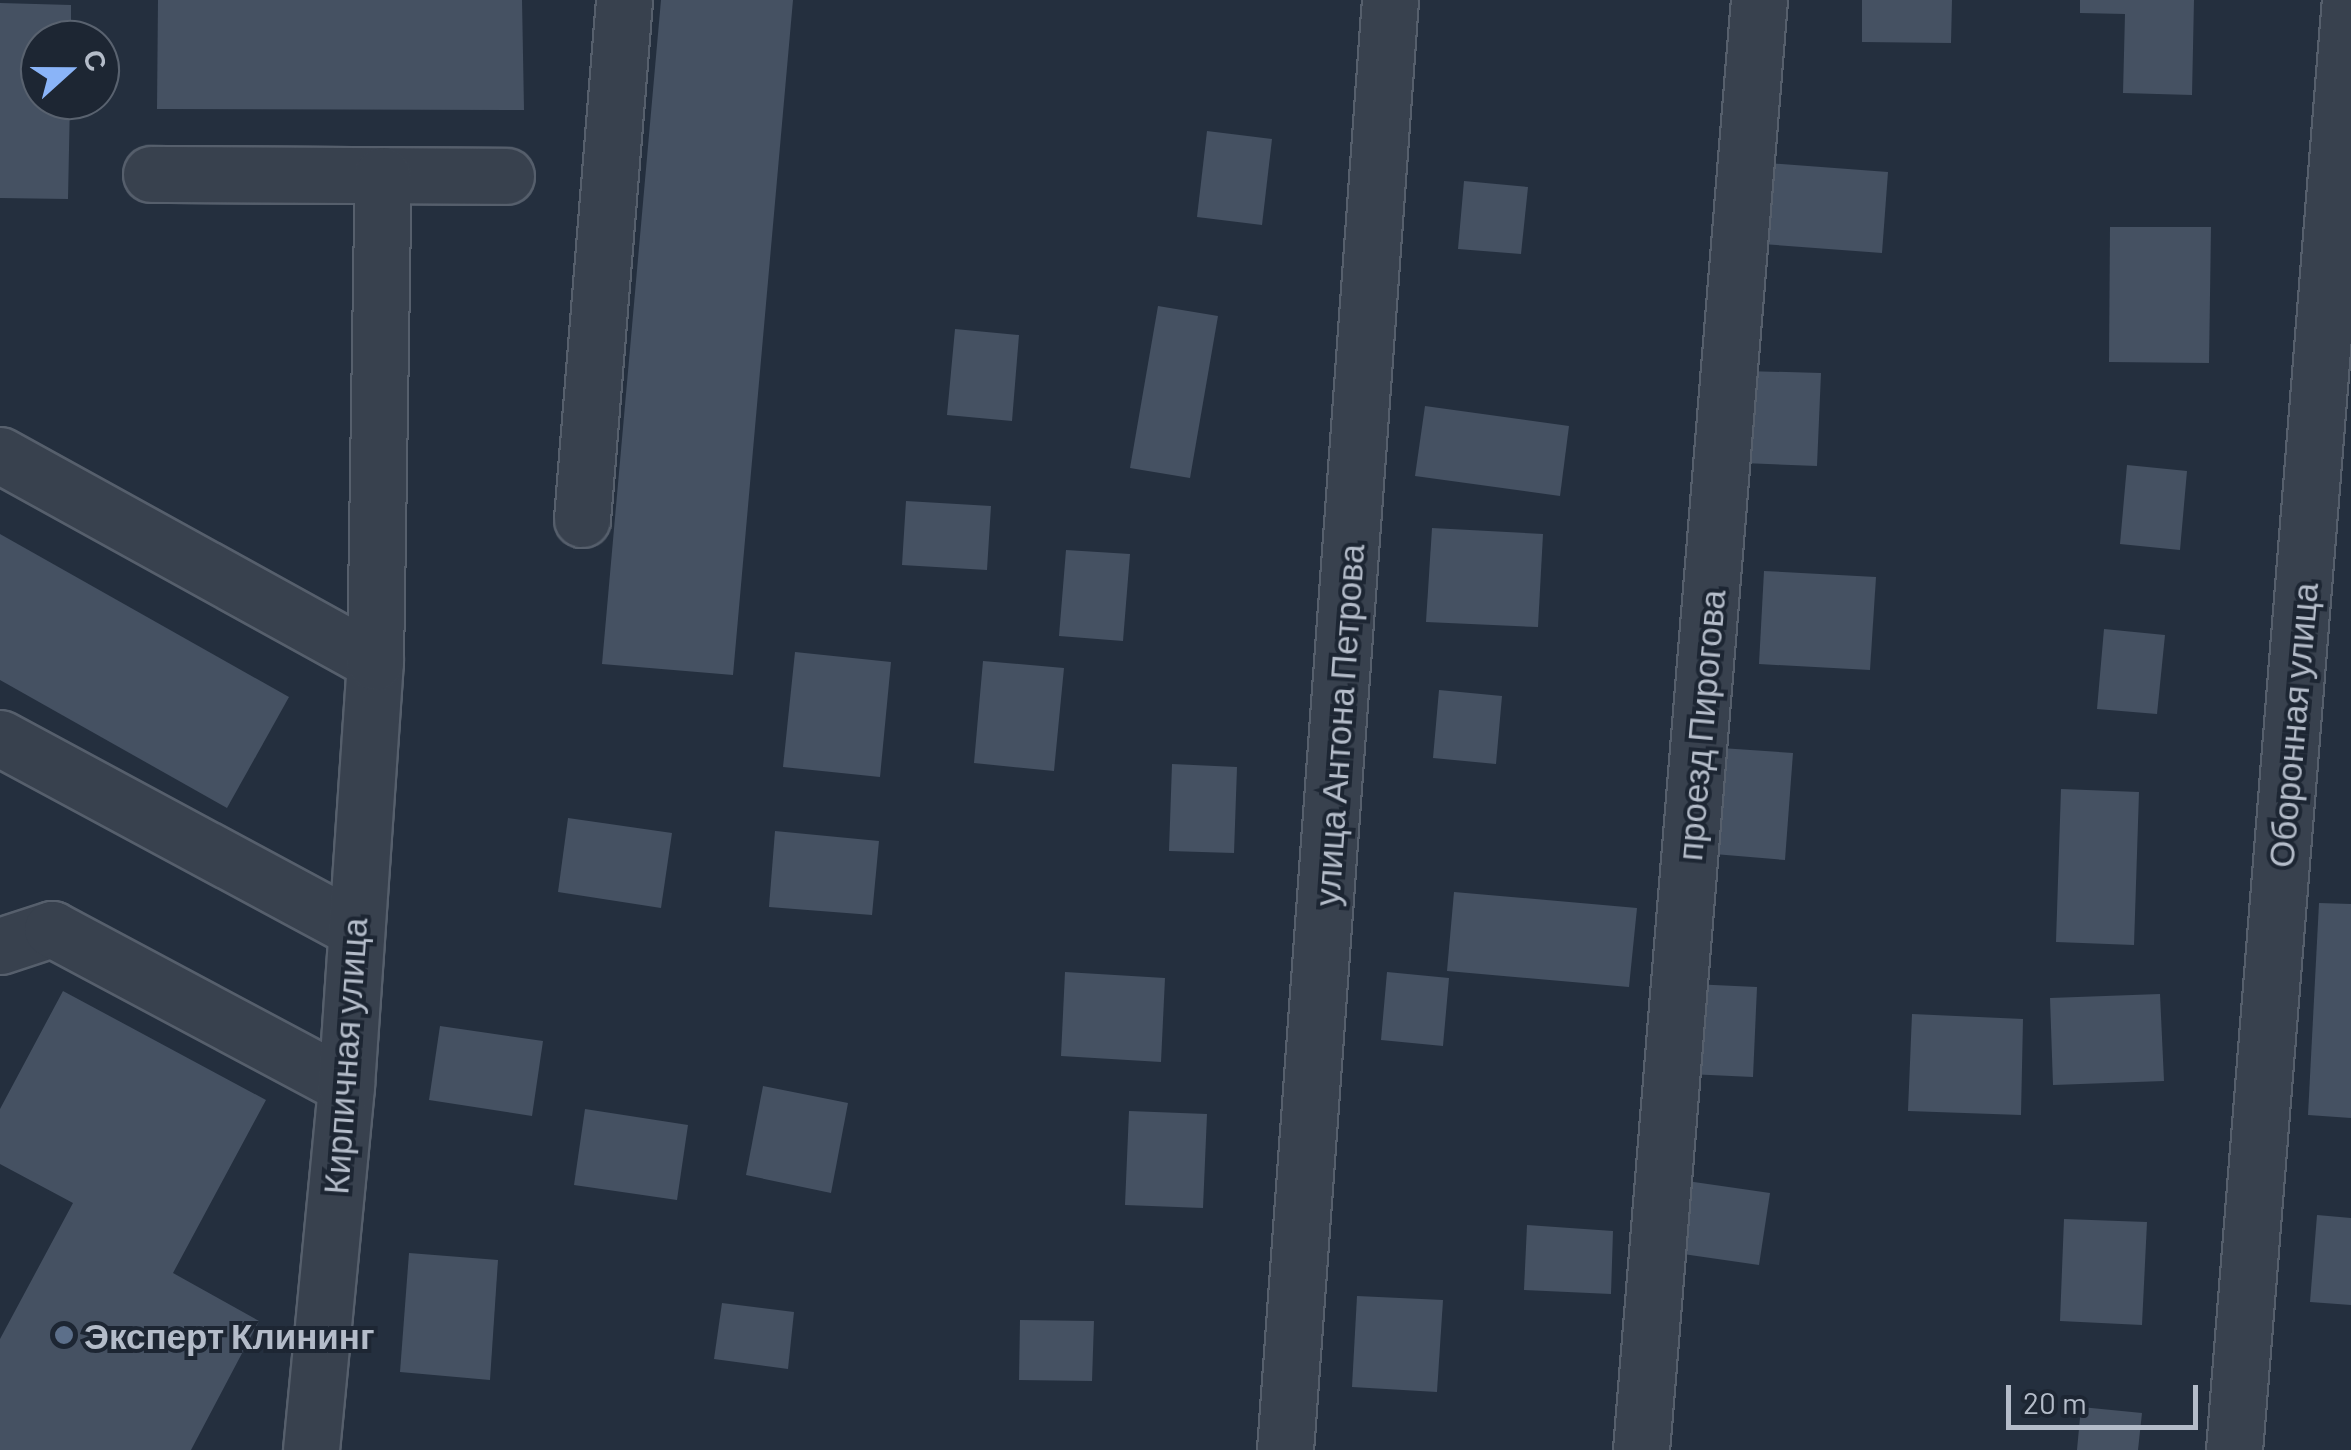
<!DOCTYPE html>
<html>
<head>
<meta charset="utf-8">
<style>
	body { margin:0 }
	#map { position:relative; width:2351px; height:1450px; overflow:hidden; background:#242f3e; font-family:Barlow,sans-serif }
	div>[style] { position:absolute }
	.building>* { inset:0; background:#455162 }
	.roads { filter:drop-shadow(2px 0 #565f6c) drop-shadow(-2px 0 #565f6c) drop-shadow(0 2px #565f6c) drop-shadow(0 -2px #565f6c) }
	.minor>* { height:55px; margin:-27.5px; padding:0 27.5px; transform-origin:27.5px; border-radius:27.5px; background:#38414e }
	.dots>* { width:28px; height:28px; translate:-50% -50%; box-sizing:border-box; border:5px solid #1d2633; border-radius:50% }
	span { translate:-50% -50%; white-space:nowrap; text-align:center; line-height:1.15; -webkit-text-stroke:8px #1d2633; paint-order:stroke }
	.street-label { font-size:35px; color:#b4bcc9 }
	.poi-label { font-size:35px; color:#b4bcc9; font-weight:700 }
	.left { translate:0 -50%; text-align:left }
	.north { position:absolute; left:20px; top:20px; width:100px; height:100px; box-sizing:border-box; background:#1d2633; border:2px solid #59626f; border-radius:50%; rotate:69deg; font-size:28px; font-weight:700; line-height:40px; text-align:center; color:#b4bcc9 }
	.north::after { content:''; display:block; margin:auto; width:35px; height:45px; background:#8ab4f8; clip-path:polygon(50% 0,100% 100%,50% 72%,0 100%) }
	.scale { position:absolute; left:2006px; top:1385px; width:192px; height:45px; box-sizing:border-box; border:5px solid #b4bcc9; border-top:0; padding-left:12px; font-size:30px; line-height:35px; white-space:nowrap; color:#b4bcc9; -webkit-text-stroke:8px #1d2633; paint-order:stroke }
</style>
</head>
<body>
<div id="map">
	<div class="building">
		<div style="clip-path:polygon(158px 0,522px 0,524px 110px,157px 109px)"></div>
		<div style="clip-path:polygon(661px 0,793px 0,733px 675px,602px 664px)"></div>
		<div style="clip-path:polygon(1862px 0,1952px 0,1951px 43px,1862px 42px)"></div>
		<div style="clip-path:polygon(2080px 0,2194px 0,2192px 95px,2123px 93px,2125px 14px,2080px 13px)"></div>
		<div style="clip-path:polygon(0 3px,71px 5px,71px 40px,40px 40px,40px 100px,70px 100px,68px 199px,0 198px)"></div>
		<div style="clip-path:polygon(1207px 131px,1272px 139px,1262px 225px,1197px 217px)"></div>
		<div style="clip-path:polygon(1768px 163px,1888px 172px,1882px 253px,1762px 244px)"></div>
		<div style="clip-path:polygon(1464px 181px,1528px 187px,1521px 254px,1458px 249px)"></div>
		<div style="clip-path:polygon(2110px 227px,2211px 227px,2209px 363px,2109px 362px)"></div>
		<div style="clip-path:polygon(1158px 306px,1218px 316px,1190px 478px,1130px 468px)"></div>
		<div style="clip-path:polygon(955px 329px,1019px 335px,1012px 421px,947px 415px)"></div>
		<div style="clip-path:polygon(1746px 371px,1821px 373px,1817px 466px,1743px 463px)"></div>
		<div style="clip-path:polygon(1425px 406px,1569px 426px,1560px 496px,1415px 476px)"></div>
		<div style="clip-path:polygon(2127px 465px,2187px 471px,2180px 550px,2120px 544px)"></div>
		<div style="clip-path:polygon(906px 501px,991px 506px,987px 570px,902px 565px)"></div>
		<div style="clip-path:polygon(1432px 528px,1543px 534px,1538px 627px,1426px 622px)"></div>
		<div style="clip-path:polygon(0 534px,289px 697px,227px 808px,0 680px)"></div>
		<div style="clip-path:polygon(1066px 550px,1130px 554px,1123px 641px,1059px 636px)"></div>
		<div style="clip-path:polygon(1764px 571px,1876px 577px,1870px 670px,1759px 664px)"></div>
		<div style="clip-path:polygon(2104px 629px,2165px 635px,2157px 714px,2097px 709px)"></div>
		<div style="clip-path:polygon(795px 652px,891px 662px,880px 777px,783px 767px)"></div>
		<div style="clip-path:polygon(983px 661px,1064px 668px,1054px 771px,974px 763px)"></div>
		<div style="clip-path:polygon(1439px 690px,1502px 696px,1496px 764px,1433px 758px)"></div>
		<div style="clip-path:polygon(1721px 748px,1793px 753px,1785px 860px,1714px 854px)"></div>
		<div style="clip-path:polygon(1172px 764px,1237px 767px,1234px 853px,1169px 851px)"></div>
		<div style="clip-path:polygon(2061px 789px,2139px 792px,2134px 945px,2056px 942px)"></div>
		<div style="clip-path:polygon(568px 818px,672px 833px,661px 908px,558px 892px)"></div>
		<div style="clip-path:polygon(775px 831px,879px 841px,872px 915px,769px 907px)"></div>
		<div style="clip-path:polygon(1454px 892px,1637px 908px,1629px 987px,1447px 971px)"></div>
		<div style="clip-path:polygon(2319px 903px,2351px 904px,2351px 1118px,2308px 1115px)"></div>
		<div style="clip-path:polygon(1065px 972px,1165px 978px,1161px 1062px,1061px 1056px)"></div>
		<div style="clip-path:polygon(1387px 972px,1449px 978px,1443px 1046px,1381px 1040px)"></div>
		<div style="clip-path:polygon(1692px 984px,1757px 987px,1753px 1077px,1688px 1074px)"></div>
		<div style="clip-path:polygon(63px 991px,266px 1100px,173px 1273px,259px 1321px,191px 1450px,0 1450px,0 1339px,73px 1203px,0 1164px,0 1109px)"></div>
		<div style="clip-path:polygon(2160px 994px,2164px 1081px,2053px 1085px,2050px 998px)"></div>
		<div style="clip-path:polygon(1912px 1014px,2023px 1019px,2021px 1115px,1908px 1111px)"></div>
		<div style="clip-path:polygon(440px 1026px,543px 1041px,532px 1116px,429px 1100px)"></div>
		<div style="clip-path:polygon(763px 1086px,848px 1103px,831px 1193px,746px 1175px)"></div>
		<div style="clip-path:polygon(585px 1109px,688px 1125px,677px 1200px,574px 1185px)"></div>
		<div style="clip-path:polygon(1129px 1111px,1207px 1114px,1203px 1208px,1125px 1205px)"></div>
		<div style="clip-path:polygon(1687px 1181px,1770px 1193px,1759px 1265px,1676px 1253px)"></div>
		<div style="clip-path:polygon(2317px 1215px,2351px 1218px,2351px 1305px,2310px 1302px)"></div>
		<div style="clip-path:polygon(2064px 1219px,2147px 1222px,2142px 1325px,2060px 1321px)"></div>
		<div style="clip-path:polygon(1527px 1225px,1613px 1231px,1611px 1294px,1524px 1290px)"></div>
		<div style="clip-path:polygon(409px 1253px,498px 1260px,490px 1380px,400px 1372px)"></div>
		<div style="clip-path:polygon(1357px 1296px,1443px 1300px,1437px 1392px,1352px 1387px)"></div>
		<div style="clip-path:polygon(722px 1303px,794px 1312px,788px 1369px,714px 1359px)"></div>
		<div style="clip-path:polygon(1020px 1320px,1094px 1321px,1092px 1381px,1019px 1380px)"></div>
		<div style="clip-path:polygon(2081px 1407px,2142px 1413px,2138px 1450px,2077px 1450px)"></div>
	</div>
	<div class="roads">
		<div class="minor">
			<div style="left:151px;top:174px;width:355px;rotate:0.3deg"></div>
			<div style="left:0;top:455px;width:428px;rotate:28.9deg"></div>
			<div style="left:582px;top:519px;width:521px;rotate:-85.37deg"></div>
			<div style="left:0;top:738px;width:402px;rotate:28.3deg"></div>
			<div style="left:0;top:946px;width:55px;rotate:-18.1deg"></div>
			<div style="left:52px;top:929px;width:333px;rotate:28.1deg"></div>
			<div style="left:311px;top:1450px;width:366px;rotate:-84.5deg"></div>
			<div style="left:346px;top:1086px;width:425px;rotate:-86.1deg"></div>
			<div style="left:375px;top:662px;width:487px;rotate:-89.1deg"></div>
			<div style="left:1285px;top:1450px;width:1454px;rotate:-85.86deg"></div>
			<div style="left:1641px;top:1450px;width:1455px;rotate:-85.35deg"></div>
			<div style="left:2234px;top:1450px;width:1455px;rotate:-85.43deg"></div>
		</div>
	</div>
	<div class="dots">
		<div style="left:64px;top:1335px;background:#5c6f8a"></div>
	</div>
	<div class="street-label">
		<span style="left:1338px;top:725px;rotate:-86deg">улица Антона Петрова</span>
		<span style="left:1700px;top:725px;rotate:-85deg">проезд Пирогова</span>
		<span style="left:2292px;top:725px;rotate:-85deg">Оборонная улица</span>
		<span style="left:344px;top:1056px;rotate:-86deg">Кирпичная улица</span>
	</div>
	<div class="poi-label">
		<span class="left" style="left:84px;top:1335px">Эксперт Клининг</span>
	</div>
	<div class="north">С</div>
	<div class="scale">20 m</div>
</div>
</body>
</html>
